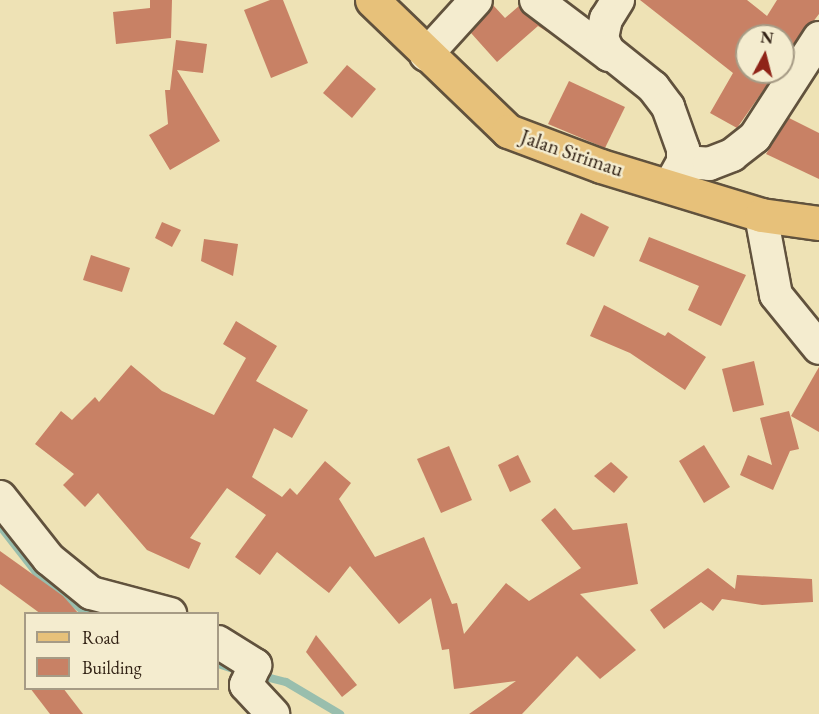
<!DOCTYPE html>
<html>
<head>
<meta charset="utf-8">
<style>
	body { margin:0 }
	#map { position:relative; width:819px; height:714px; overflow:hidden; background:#eee2b5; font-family:"EB Garamond",serif }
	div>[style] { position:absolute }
	.stream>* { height:8px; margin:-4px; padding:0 4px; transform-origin:4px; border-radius:4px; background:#99bead }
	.building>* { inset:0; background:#c88165 }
	.roads { filter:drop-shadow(2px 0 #61523d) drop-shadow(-2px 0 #61523d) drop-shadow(0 2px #61523d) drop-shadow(0 -2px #61523d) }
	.minor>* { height:32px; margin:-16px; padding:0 16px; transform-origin:16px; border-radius:16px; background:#f4eccf }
	.major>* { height:33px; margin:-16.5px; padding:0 16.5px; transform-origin:16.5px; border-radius:16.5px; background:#e7c17a }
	span { translate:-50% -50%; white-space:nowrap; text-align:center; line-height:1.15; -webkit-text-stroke:5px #f4eccf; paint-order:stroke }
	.street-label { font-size:21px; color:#322215 }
	.legend { position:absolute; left:24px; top:612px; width:195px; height:78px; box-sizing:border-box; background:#f4eccf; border:2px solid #a69b85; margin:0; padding:8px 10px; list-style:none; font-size:18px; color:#322215 }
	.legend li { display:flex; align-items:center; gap:12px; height:30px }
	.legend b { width:30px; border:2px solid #a69b85 }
	.north { position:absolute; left:735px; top:24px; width:60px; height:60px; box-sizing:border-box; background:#f4eccf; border:2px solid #a69b85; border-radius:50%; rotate:7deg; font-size:16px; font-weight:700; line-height:24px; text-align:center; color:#322215 }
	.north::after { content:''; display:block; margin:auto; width:21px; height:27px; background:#8f2418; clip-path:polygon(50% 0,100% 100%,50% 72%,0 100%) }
</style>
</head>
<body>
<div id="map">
	<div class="stream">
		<div style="left:0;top:526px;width:58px;rotate:52deg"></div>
		<div style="left:36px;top:572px;width:66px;rotate:39.5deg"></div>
		<div style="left:218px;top:664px;width:23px;rotate:18deg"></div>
		<div style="left:258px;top:675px;width:29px;rotate:14deg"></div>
		<div style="left:286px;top:682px;width:63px;rotate:30.7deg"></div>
	</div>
	<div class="building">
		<div style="clip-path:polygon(150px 0,172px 0,171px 38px,116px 44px,113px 12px,150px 8px)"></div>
		<div style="clip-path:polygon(270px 0,283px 0,308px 63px,271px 78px,244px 10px)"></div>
		<div style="clip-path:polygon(640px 0,747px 0,767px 16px,777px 0,819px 0,819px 14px,783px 61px,783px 36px,747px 36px,747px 72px,776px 72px,737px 128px,710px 113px,733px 73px)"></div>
		<div style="clip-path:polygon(493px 5px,505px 18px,519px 6px,554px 36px,538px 26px,497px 62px,471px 33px)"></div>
		<div style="clip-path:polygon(176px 40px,207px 44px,203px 73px,177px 70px,220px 141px,170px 170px,149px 135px,168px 124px,165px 90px,170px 90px)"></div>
		<div style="clip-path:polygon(347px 65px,376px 89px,352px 118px,323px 93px)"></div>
		<div style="clip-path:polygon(569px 81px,625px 107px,605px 148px,548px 124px)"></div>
		<div style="clip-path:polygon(789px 118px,819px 133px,819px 179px,766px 154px)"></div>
		<div style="clip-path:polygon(581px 213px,609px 227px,594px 257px,566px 244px)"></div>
		<div style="clip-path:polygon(162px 222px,181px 230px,172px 247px,155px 238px)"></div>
		<div style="clip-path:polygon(649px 237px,746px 275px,721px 326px,688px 310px,699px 286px,639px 261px)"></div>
		<div style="clip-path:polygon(204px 239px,238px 244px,233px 276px,201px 261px)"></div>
		<div style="clip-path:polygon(91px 255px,130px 268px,122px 292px,83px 280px)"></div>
		<div style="clip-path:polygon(604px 305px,665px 336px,668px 332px,706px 357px,685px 390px,630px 353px,590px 336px)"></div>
		<div style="clip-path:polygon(236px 321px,277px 346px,256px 381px,308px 410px,292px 438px,274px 428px,252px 477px,282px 497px,290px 488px,297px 495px,325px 461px,351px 483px,339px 499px,375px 557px,424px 537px,452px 604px,457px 603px,464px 634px,506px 583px,529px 601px,581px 568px,541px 520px,555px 508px,573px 530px,627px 523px,638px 584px,580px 594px,636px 650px,600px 679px,577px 656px,522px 714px,469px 714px,516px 681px,454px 689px,449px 649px,442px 650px,431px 598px,399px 624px,350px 566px,329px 593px,277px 552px,260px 575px,235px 557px,266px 515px,227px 488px,190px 538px,201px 543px,189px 569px,147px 550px,98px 493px,85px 507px,63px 485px,74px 474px,35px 444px,61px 411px,72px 420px,95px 397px,99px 402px,131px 365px,162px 391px,214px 415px,246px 358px,223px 344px)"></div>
		<div style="clip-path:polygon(754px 361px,764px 405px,733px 412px,722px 369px)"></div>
		<div style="clip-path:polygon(819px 367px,819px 432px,791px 416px)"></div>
		<div style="clip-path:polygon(789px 411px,799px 449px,790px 451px,773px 490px,740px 475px,748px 455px,772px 465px,760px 418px)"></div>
		<div style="clip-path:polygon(704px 445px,730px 487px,704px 503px,679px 461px)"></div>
		<div style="clip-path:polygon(449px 446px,472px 500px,441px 513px,417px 459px)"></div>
		<div style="clip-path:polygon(518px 455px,531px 482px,510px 492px,498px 465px)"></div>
		<div style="clip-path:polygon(611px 462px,628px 477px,614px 493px,594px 476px)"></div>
		<div style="clip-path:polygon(0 551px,63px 596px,79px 614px,41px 614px,0 584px)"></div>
		<div style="clip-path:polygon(708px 568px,735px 589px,737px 575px,812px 579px,813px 602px,762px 605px,722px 599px,713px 611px,701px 602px,664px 629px,650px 610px)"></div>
		<div style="clip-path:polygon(316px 635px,357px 685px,342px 697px,306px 652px)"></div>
		<div style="clip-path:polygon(30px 688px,63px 688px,83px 714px,50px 714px)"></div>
	</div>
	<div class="roads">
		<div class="minor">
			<div style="left:536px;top:0;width:91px;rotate:37deg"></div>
			<div style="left:609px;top:55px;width:4px;rotate:-104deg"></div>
			<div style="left:618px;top:0;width:22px;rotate:122deg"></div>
			<div style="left:606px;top:19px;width:19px;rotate:102deg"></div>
			<div style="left:602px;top:38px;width:14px;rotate:65deg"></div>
			<div style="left:608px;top:51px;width:58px;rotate:38.7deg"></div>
			<div style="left:653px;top:87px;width:25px;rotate:53deg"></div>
			<div style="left:668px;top:107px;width:45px;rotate:70.3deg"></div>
			<div style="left:683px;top:149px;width:13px;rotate:90deg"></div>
			<div style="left:683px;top:162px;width:25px;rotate:119deg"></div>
			<div style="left:426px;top:55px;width:74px;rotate:-47.7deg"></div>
			<div style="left:683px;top:162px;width:26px;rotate:4deg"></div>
			<div style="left:709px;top:164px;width:25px;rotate:-21deg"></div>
			<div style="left:732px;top:155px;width:29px;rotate:-38deg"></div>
			<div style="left:755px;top:137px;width:118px;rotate:-57.1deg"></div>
			<div style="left:761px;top:215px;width:81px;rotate:79.4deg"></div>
			<div style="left:776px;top:295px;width:68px;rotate:50.9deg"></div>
			<div style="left:0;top:497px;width:79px;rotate:51.7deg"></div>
			<div style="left:49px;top:559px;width:54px;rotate:39deg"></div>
			<div style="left:91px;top:593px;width:82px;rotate:14.9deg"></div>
			<div style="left:218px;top:642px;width:44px;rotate:31.9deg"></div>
			<div style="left:255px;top:665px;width:22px;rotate:114deg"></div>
			<div style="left:246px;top:685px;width:40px;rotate:47deg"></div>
		</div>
		<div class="major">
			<div style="left:372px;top:0;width:189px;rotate:43.9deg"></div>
			<div style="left:508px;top:131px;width:99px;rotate:20.6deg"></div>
			<div style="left:601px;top:166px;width:167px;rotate:17deg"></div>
			<div style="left:761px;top:215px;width:59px;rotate:7.9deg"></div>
		</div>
	</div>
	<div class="street-label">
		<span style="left:572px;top:153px;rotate:19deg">Jalan Sirimau</span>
	</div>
	<ul class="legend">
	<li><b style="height:8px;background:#e7c17a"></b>Road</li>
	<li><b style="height:16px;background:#c88165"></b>Building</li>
	</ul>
	<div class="north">N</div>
</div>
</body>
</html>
